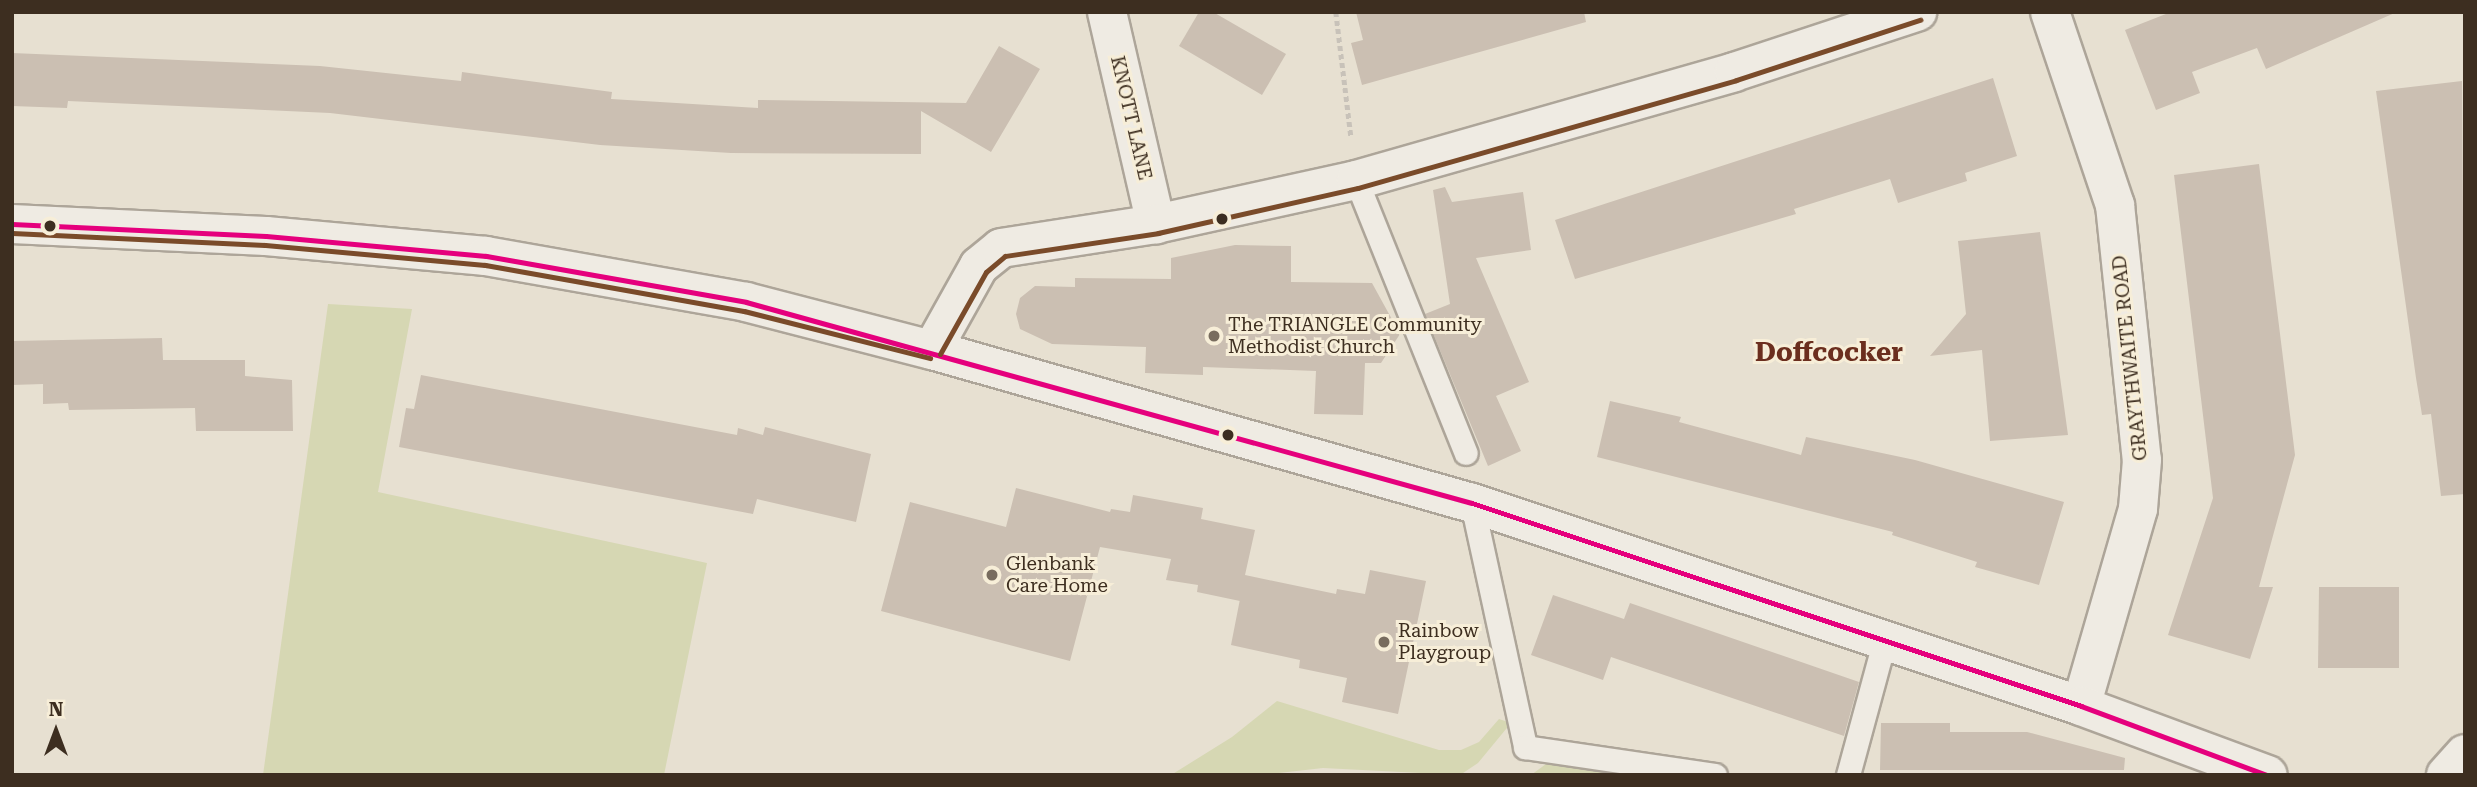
<!DOCTYPE html>
<html>
<head>
<meta charset="utf-8">
<style>
	body { margin:0 }
	#map { position:relative; width:2477px; height:787px; overflow:hidden; background:#e7e0d1; font-family:"Roboto Serif",serif }
	div>[style] { position:absolute }
	.green>* { inset:0; background:#d6d7b3 }
	.building>* { inset:0; background:#cbbfb2 }
	.path>* { height:4.5px; margin-top:-2.25px; transform-origin:0; background:repeating-linear-gradient(90deg,#c8c2b9 0 5px,transparent 0 8.5px) }
	.roads { filter:drop-shadow(2px 0 #ada599) drop-shadow(-2px 0 #ada599) drop-shadow(0 2px #ada599) drop-shadow(0 -2px #ada599) }
	.lane>* { height:23px; margin:-11.5px; padding:0 11.5px; transform-origin:11.5px; border-radius:11.5px; background:#efebe3 }
	.street>* { height:38px; margin:-19px; padding:0 19px; transform-origin:19px; border-radius:19px; background:#efebe3 }
	.secondary>* { height:38px; margin:-19px; padding:0 19px; transform-origin:19px; border-radius:19px; background:#efebe3 }
	.bus-1>* { height:5px; margin:-2.5px; padding:0 2.5px; transform-origin:2.5px; border-radius:2.5px; background:#e5007d }
	.bus-2>* { height:5px; margin:-2.5px; padding:0 2.5px; transform-origin:2.5px; border-radius:2.5px; background:#7a4b2a }
	.dots>* { width:19px; height:19px; translate:-50% -50%; box-sizing:border-box; border:4px solid #f7eed8; border-radius:50% }
	span { translate:-50% -50%; white-space:nowrap; text-align:center; line-height:1.15; -webkit-text-stroke:6px #f7eed8; paint-order:stroke }
	.street-label { font-size:19px; color:#3d2e20 }
	.poi-label { font-size:19px; color:#3d2e20 }
	.left { translate:0 -50%; text-align:left }
	.district-label { font-size:26px; color:#6b2e1e; font-weight:700 }
	.frame { position:absolute; inset:0; border:14px solid #3d2e20; pointer-events:none }
	.north { position:absolute; left:21px; top:696px; width:70px; height:70px; -webkit-text-stroke:5px #f7eed8; paint-order:stroke; rotate:0deg; font-size:19px; font-weight:700; line-height:28px; text-align:center; color:#3d2e20 }
	.north::after { content:''; display:block; margin:auto; width:24px; height:32px; background:#3d2e20; clip-path:polygon(50% 0,100% 100%,50% 72%,0 100%) }
</style>
</head>
<body>
<div id="map">
	<div class="green">
		<div style="clip-path:polygon(328px 304px,412px 309px,378px 492px,707px 563px,664px 775px,263px 775px)"></div>
		<div style="clip-path:polygon(1277px 701px,1439px 750px,1461px 750px,1479px 742px,1499px 719px,1511px 723px,1478px 763px,1460px 775px,1323px 768px,1260px 775px,1171px 775px,1232px 737px)"></div>
		<div style="clip-path:polygon(1546px 764px,1621px 775px,1531px 775px)"></div>
	</div>
	<div class="building">
		<div style="clip-path:polygon(1199px 12px,1213px 12px,1286px 54px,1262px 95px,1179px 46px)"></div>
		<div style="clip-path:polygon(1356px 12px,1584px 12px,1586px 22px,1362px 85px,1351px 43px,1363px 40px)"></div>
		<div style="clip-path:polygon(2171px 12px,2397px 12px,2266px 69px,2257px 48px,2192px 72px,2200px 93px,2156px 110px,2125px 30px)"></div>
		<div style="clip-path:polygon(999px 46px,1040px 69px,991px 152px,921px 111px,921px 154px,731px 153px,600px 145px,330px 113px,68px 101px,67px 108px,12px 106px,12px 53px,320px 66px,461px 81px,462px 72px,612px 92px,611px 99px,758px 108px,758px 100px,966px 103px)"></div>
		<div style="clip-path:polygon(1993px 78px,2017px 156px,1965px 173px,1967px 181px,1898px 203px,1890px 179px,1794px 209px,1796px 214px,1575px 279px,1555px 220px)"></div>
		<div style="clip-path:polygon(2462px 81px,2465px 494px,2441px 496px,2431px 414px,2422px 415px,2416px 378px,2376px 91px)"></div>
		<div style="clip-path:polygon(2259px 164px,2295px 455px,2259px 587px,2273px 587px,2250px 659px,2168px 635px,2213px 498px,2174px 175px)"></div>
		<div style="clip-path:polygon(1445px 187px,1452px 202px,1523px 192px,1531px 250px,1476px 258px,1529px 382px,1496px 396px,1521px 451px,1488px 466px,1425px 314px,1450px 304px,1433px 190px)"></div>
		<div style="clip-path:polygon(2040px 232px,2068px 435px,1990px 441px,1982px 350px,1930px 356px,1966px 314px,1958px 241px)"></div>
		<div style="clip-path:polygon(1235px 245px,1291px 246px,1291px 282px,1372px 283px,1400px 334px,1381px 363px,1365px 363px,1363px 415px,1314px 414px,1316px 371px,1203px 367px,1203px 375px,1145px 373px,1146px 347px,1052px 344px,1020px 329px,1016px 314px,1020px 298px,1035px 286px,1075px 287px,1075px 278px,1171px 279px,1171px 258px)"></div>
		<div style="clip-path:polygon(162px 338px,163px 360px,245px 360px,245px 376px,292px 380px,293px 431px,196px 431px,195px 408px,69px 410px,68px 403px,43px 404px,43px 384px,12px 385px,12px 341px)"></div>
		<div style="clip-path:polygon(421px 375px,737px 435px,738px 428px,763px 435px,765px 427px,871px 454px,856px 522px,757px 499px,753px 514px,399px 447px,406px 408px,414px 409px)"></div>
		<div style="clip-path:polygon(1610px 401px,1681px 417px,1679px 422px,1801px 455px,1806px 437px,1915px 460px,2064px 502px,2039px 585px,1975px 567px,1977px 562px,1892px 535px,1893px 532px,1597px 457px)"></div>
		<div style="clip-path:polygon(1016px 488px,1110px 512px,1111px 509px,1130px 512px,1133px 495px,1203px 508px,1201px 519px,1255px 530px,1245px 575px,1336px 594px,1337px 589px,1365px 594px,1370px 570px,1426px 581px,1398px 714px,1342px 702px,1347px 678px,1299px 668px,1300px 660px,1231px 645px,1241px 594px,1240px 601px,1197px 592px,1198px 585px,1166px 580px,1171px 559px,1100px 547px,1070px 661px,881px 611px,910px 502px,1006px 527px)"></div>
		<div style="clip-path:polygon(2319px 587px,2399px 587px,2399px 668px,2318px 668px)"></div>
		<div style="clip-path:polygon(1553px 595px,1624px 619px,1630px 603px,1859px 682px,1844px 736px,1611px 657px,1603px 680px,1531px 655px)"></div>
		<div style="clip-path:polygon(1881px 723px,1950px 723px,1950px 732px,2027px 732px,2125px 758px,2124px 770px,1880px 770px)"></div>
	</div>
	<div class="path">
		<div style="left:1336px;top:12px;width:125px;rotate:83.1deg"></div>
	</div>
	<div class="roads">
		<div class="lane">
			<div style="left:1356px;top:180px;width:294px;rotate:68.1deg"></div>
			<div style="left:1472px;top:503px;width:250px;rotate:77.7deg"></div>
			<div style="left:1525px;top:747px;width:192px;rotate:8.4deg"></div>
			<div style="left:1848px;top:775px;width:141px;rotate:-74.8deg"></div>
		</div>
		<div class="street">
			<div style="left:1107px;top:12px;width:218px;rotate:77deg"></div>
			<div style="left:2050px;top:12px;width:204px;rotate:71.4deg"></div>
			<div style="left:2115px;top:205px;width:256px;rotate:84deg"></div>
			<div style="left:2142px;top:460px;width:49px;rotate:94.7deg"></div>
			<div style="left:2138px;top:509px;width:205px;rotate:106.1deg"></div>
			<div style="left:2446px;top:775px;width:28px;rotate:-48deg"></div>
		</div>
		<div class="secondary">
			<div style="left:12px;top:224px;width:254px;rotate:2.7deg"></div>
			<div style="left:266px;top:236px;width:221px;rotate:5.2deg"></div>
			<div style="left:486px;top:256px;width:264px;rotate:10deg"></div>
			<div style="left:746px;top:302px;width:192px;rotate:14.5deg"></div>
			<div style="left:932px;top:350px;width:561px;rotate:15.82deg"></div>
			<div style="left:1472px;top:503px;width:642px;rotate:18.43deg"></div>
			<div style="left:2081px;top:706px;width:199px;rotate:20.3deg"></div>
			<div style="left:932px;top:350px;width:96px;rotate:-60.8deg"></div>
			<div style="left:979px;top:266px;width:28px;rotate:-39deg"></div>
			<div style="left:1001px;top:248px;width:157px;rotate:-8.8deg"></div>
			<div style="left:1156px;top:224px;width:205px;rotate:-12.4deg"></div>
			<div style="left:1356px;top:180px;width:393px;rotate:-15.9deg"></div>
			<div style="left:1734px;top:72px;width:193px;rotate:-18.2deg"></div>
		</div>
	</div>
	<div class="bus-1">
		<div style="left:12px;top:224px;width:254px;rotate:2.7deg"></div>
		<div style="left:266px;top:236px;width:221px;rotate:5.2deg"></div>
		<div style="left:486px;top:256px;width:264px;rotate:10deg"></div>
		<div style="left:746px;top:302px;width:753px;rotate:15.48deg"></div>
		<div style="left:1472px;top:503px;width:642px;rotate:18.43deg"></div>
		<div style="left:2081px;top:706px;width:198px;rotate:20.4deg"></div>
	</div>
	<div class="bus-2">
		<div style="left:12px;top:233px;width:253px;rotate:2.7deg"></div>
		<div style="left:265px;top:245px;width:221px;rotate:5.2deg"></div>
		<div style="left:485px;top:265px;width:263px;rotate:10.1deg"></div>
		<div style="left:744px;top:311px;width:192px;rotate:14.2deg"></div>
		<div style="left:940px;top:354px;width:94px;rotate:-60.7deg"></div>
		<div style="left:986px;top:272px;width:25px;rotate:-40deg"></div>
		<div style="left:1005px;top:256px;width:155px;rotate:-8.5deg"></div>
		<div style="left:1158px;top:233px;width:205px;rotate:-12.7deg"></div>
		<div style="left:1358px;top:188px;width:393px;rotate:-15.9deg"></div>
		<div style="left:1736px;top:80px;width:194px;rotate:-18.1deg"></div>
	</div>
	<div class="dots">
		<div style="left:1222px;top:219px;background:#3d2e20"></div>
		<div style="left:50px;top:226px;background:#3d2e20"></div>
		<div style="left:1214px;top:336px;background:#786c5e"></div>
		<div style="left:1228px;top:435px;background:#3d2e20"></div>
		<div style="left:992px;top:575px;background:#786c5e"></div>
		<div style="left:1384px;top:642px;background:#786c5e"></div>
	</div>
	<div class="street-label">
		<span style="left:1131px;top:118px;rotate:77deg">KNOTT LANE</span>
		<span style="left:2130px;top:358px;rotate:-96deg">GRAYTHWAITE ROAD</span>
	</div>
	<div class="poi-label">
		<span class="left" style="left:1228px;top:336px">The TRIANGLE Community<br>Methodist Church</span>
		<span class="left" style="left:1006px;top:575px">Glenbank<br>Care Home</span>
		<span class="left" style="left:1398px;top:642px">Rainbow<br>Playgroup</span>
	</div>
	<div class="district-label">
		<span style="left:1829px;top:353px">Doffcocker</span>
	</div>
	<div class="frame"></div>
	<div class="north">N</div>
</div>
</body>
</html>
